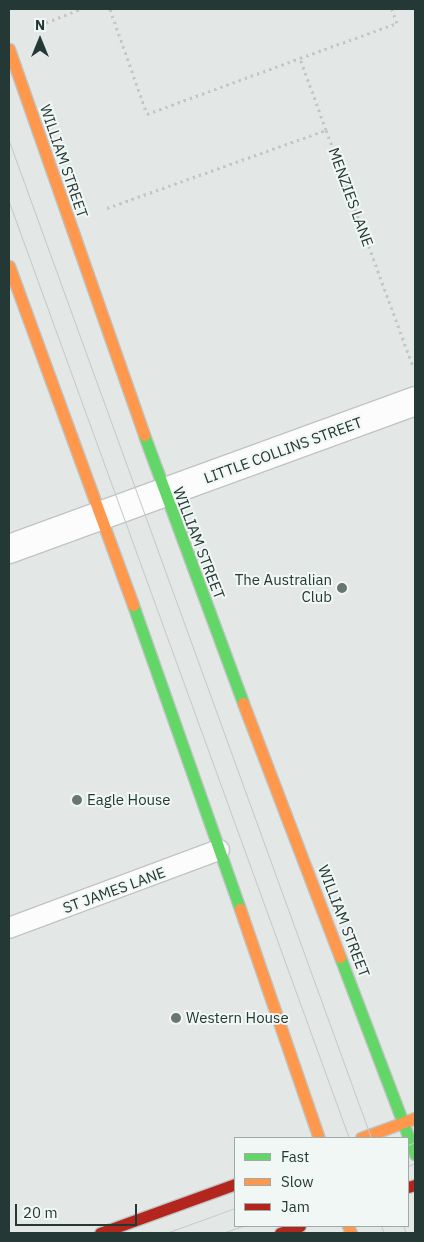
<!DOCTYPE html>
<html>
<head>
<meta charset="utf-8">
<style>
	body { margin:0 }
	#map { position:relative; width:424px; height:1242px; overflow:hidden; background:#e3e8e6; font-family:"IBM Plex Sans",sans-serif }
	div>[style] { position:absolute }
	.path>* { height:3px; margin-top:-1.5px; transform-origin:0; background:repeating-linear-gradient(90deg,#c1c8c5 0 2.5px,transparent 0 6.5px) }
	.roads { filter:drop-shadow(1px 0 #c0c5c3) drop-shadow(-1px 0 #c0c5c3) drop-shadow(0 1px #c0c5c3) drop-shadow(0 -1px #c0c5c3) }
	.lane>* { height:20px; margin:-10px; padding:0 10px; transform-origin:10px; border-radius:10px; background:#fbfcfb }
	.street>* { height:28px; margin:-14px; padding:0 14px; transform-origin:14px; border-radius:14px; background:#fbfcfb }
	.fast>* { height:11px; margin:-5.5px; padding:0 5.5px; transform-origin:5.5px; border-radius:5.5px; background:#63d668 }
	.slow>* { height:11px; margin:-5.5px; padding:0 5.5px; transform-origin:5.5px; border-radius:5.5px; background:#ff974d }
	.jam>* { height:11px; margin:-5.5px; padding:0 5.5px; transform-origin:5.5px; border-radius:5.5px; background:#b3261e }
	.tram>* { height:1px; margin:-0.5px; padding:0 0.5px; transform-origin:0.5px; border-radius:0.5px; background:#c7c9c9 }
	.dots>* { width:14px; height:14px; translate:-50% -50%; box-sizing:border-box; border:2px solid #f1f7f4; border-radius:50% }
	span { translate:-50% -50%; white-space:nowrap; text-align:center; line-height:1.15; -webkit-text-stroke:4px #f1f7f4; paint-order:stroke }
	.street-label { font-size:15px; color:#243835 }
	.poi-label { font-size:15px; color:#243835 }
	.right { translate:-100% -50%; text-align:right }
	.left { translate:0 -50%; text-align:left }
	.frame { position:absolute; inset:0; border:10px solid #243835; pointer-events:none }
	.legend { position:absolute; left:234px; top:1137px; width:175px; height:90px; box-sizing:border-box; background:#f1f7f4; border:1px solid #9faba8; margin:0; padding:6px 9px; list-style:none; font-size:15px; color:#243835 }
	.legend li { display:flex; align-items:center; gap:10px; height:25px }
	.legend b { width:25px; border:1px solid #9faba8 }
	.north { position:absolute; left:15px; top:15px; width:50px; height:50px; -webkit-text-stroke:4px #f1f7f4; paint-order:stroke; rotate:0deg; font-size:14px; font-weight:700; line-height:20px; text-align:center; color:#243835 }
	.north::after { content:''; display:block; margin:auto; width:18px; height:22px; background:#243835; clip-path:polygon(50% 0,100% 100%,50% 72%,0 100%) }
	.scale { position:absolute; left:15px; top:1204px; width:122px; height:22px; box-sizing:border-box; border:2px solid #243835; border-top:0; padding-left:6px; font-size:15px; line-height:18px; white-space:nowrap; color:#243835; -webkit-text-stroke:4px #f1f7f4; paint-order:stroke }
</style>
</head>
<body>
<div id="map">
	<div class="path">
		<div style="left:110px;top:9px;width:111px;rotate:70.6deg"></div>
		<div style="left:147px;top:114px;width:163px;rotate:-20.1deg"></div>
		<div style="left:40px;top:25px;width:43px;rotate:-21.8deg"></div>
		<div style="left:326px;top:130px;width:77px;rotate:-109.9deg"></div>
		<div style="left:300px;top:58px;width:103px;rotate:-19.8deg"></div>
		<div style="left:397px;top:23px;width:15px;rotate:-110deg"></div>
		<div style="left:107px;top:208px;width:232px;rotate:-19.6deg"></div>
		<div style="left:326px;top:130px;width:252px;rotate:69.8deg"></div>
	</div>
	<div class="roads">
		<div class="lane">
			<div style="left:9px;top:928px;width:224px;rotate:-20.4deg"></div>
		</div>
		<div class="street">
			<div style="left:9px;top:549px;width:432px;rotate:-20deg"></div>
		</div>
		<div class="fast">
			<div style="left:144px;top:435px;width:286px;rotate:69.7deg"></div>
			<div style="left:133px;top:605px;width:322px;rotate:70.6deg"></div>
			<div style="left:340px;top:957px;width:211px;rotate:69.2deg"></div>
		</div>
		<div class="slow">
			<div style="left:9px;top:49px;width:409px;rotate:70.7deg"></div>
			<div style="left:9px;top:266px;width:361px;rotate:69.9deg"></div>
			<div style="left:243px;top:703px;width:272px;rotate:69.1deg"></div>
			<div style="left:240px;top:909px;width:242px;rotate:71deg"></div>
			<div style="left:361px;top:1138px;width:58px;rotate:-20.3deg"></div>
			<div style="left:348px;top:1226px;width:8px;rotate:67deg"></div>
		</div>
		<div class="jam">
			<div style="left:408px;top:1187px;width:7px;rotate:-16deg"></div>
			<div style="left:100px;top:1233px;width:144px;rotate:-19.9deg"></div>
			<div style="left:280px;top:1233px;width:21px;rotate:-19deg"></div>
		</div>
	</div>
	<div class="tram">
		<div style="left:9px;top:141px;width:1061px;rotate:70.04deg"></div>
		<div style="left:9px;top:202px;width:996px;rotate:70.04deg"></div>
		<div style="left:408px;top:1145px;width:8px;rotate:-23deg"></div>
		<div style="left:408px;top:1166px;width:8px;rotate:-23deg"></div>
		<div style="left:381px;top:1226px;width:8px;rotate:67deg"></div>
		<div style="left:403px;top:1226px;width:8px;rotate:67deg"></div>
		<div style="left:166px;top:1233px;width:73px;rotate:-19.9deg"></div>
		<div style="left:222px;top:1233px;width:21px;rotate:-19deg"></div>
	</div>
	<div class="dots">
		<div style="left:342px;top:588px;background:#677673"></div>
		<div style="left:77px;top:800px;background:#677673"></div>
		<div style="left:176px;top:1018px;background:#677673"></div>
	</div>
	<div class="street-label">
		<span style="left:64px;top:161px;rotate:71deg">WILLIAM STREET</span>
		<span style="left:351px;top:197px;rotate:70deg">MENZIES LANE</span>
		<span style="left:283px;top:450px;rotate:-20deg">LITTLE COLLINS STREET</span>
		<span style="left:199px;top:543px;rotate:69deg">WILLIAM STREET</span>
		<span style="left:114px;top:890px;rotate:-20deg">ST JAMES LANE</span>
		<span style="left:344px;top:921px;rotate:69deg">WILLIAM STREET</span>
	</div>
	<div class="poi-label">
		<span class="right" style="left:332px;top:588px">The Australian<br>Club</span>
		<span class="left" style="left:87px;top:800px">Eagle House</span>
		<span class="left" style="left:186px;top:1018px">Western House</span>
	</div>
	<div class="frame"></div>
	<ul class="legend">
	<li><b style="height:6px;background:#63d668"></b>Fast</li>
	<li><b style="height:6px;background:#ff974d"></b>Slow</li>
	<li><b style="height:6px;background:#b3261e"></b>Jam</li>
	</ul>
	<div class="north">N</div>
	<div class="scale">20 m</div>
</div>
</body>
</html>
